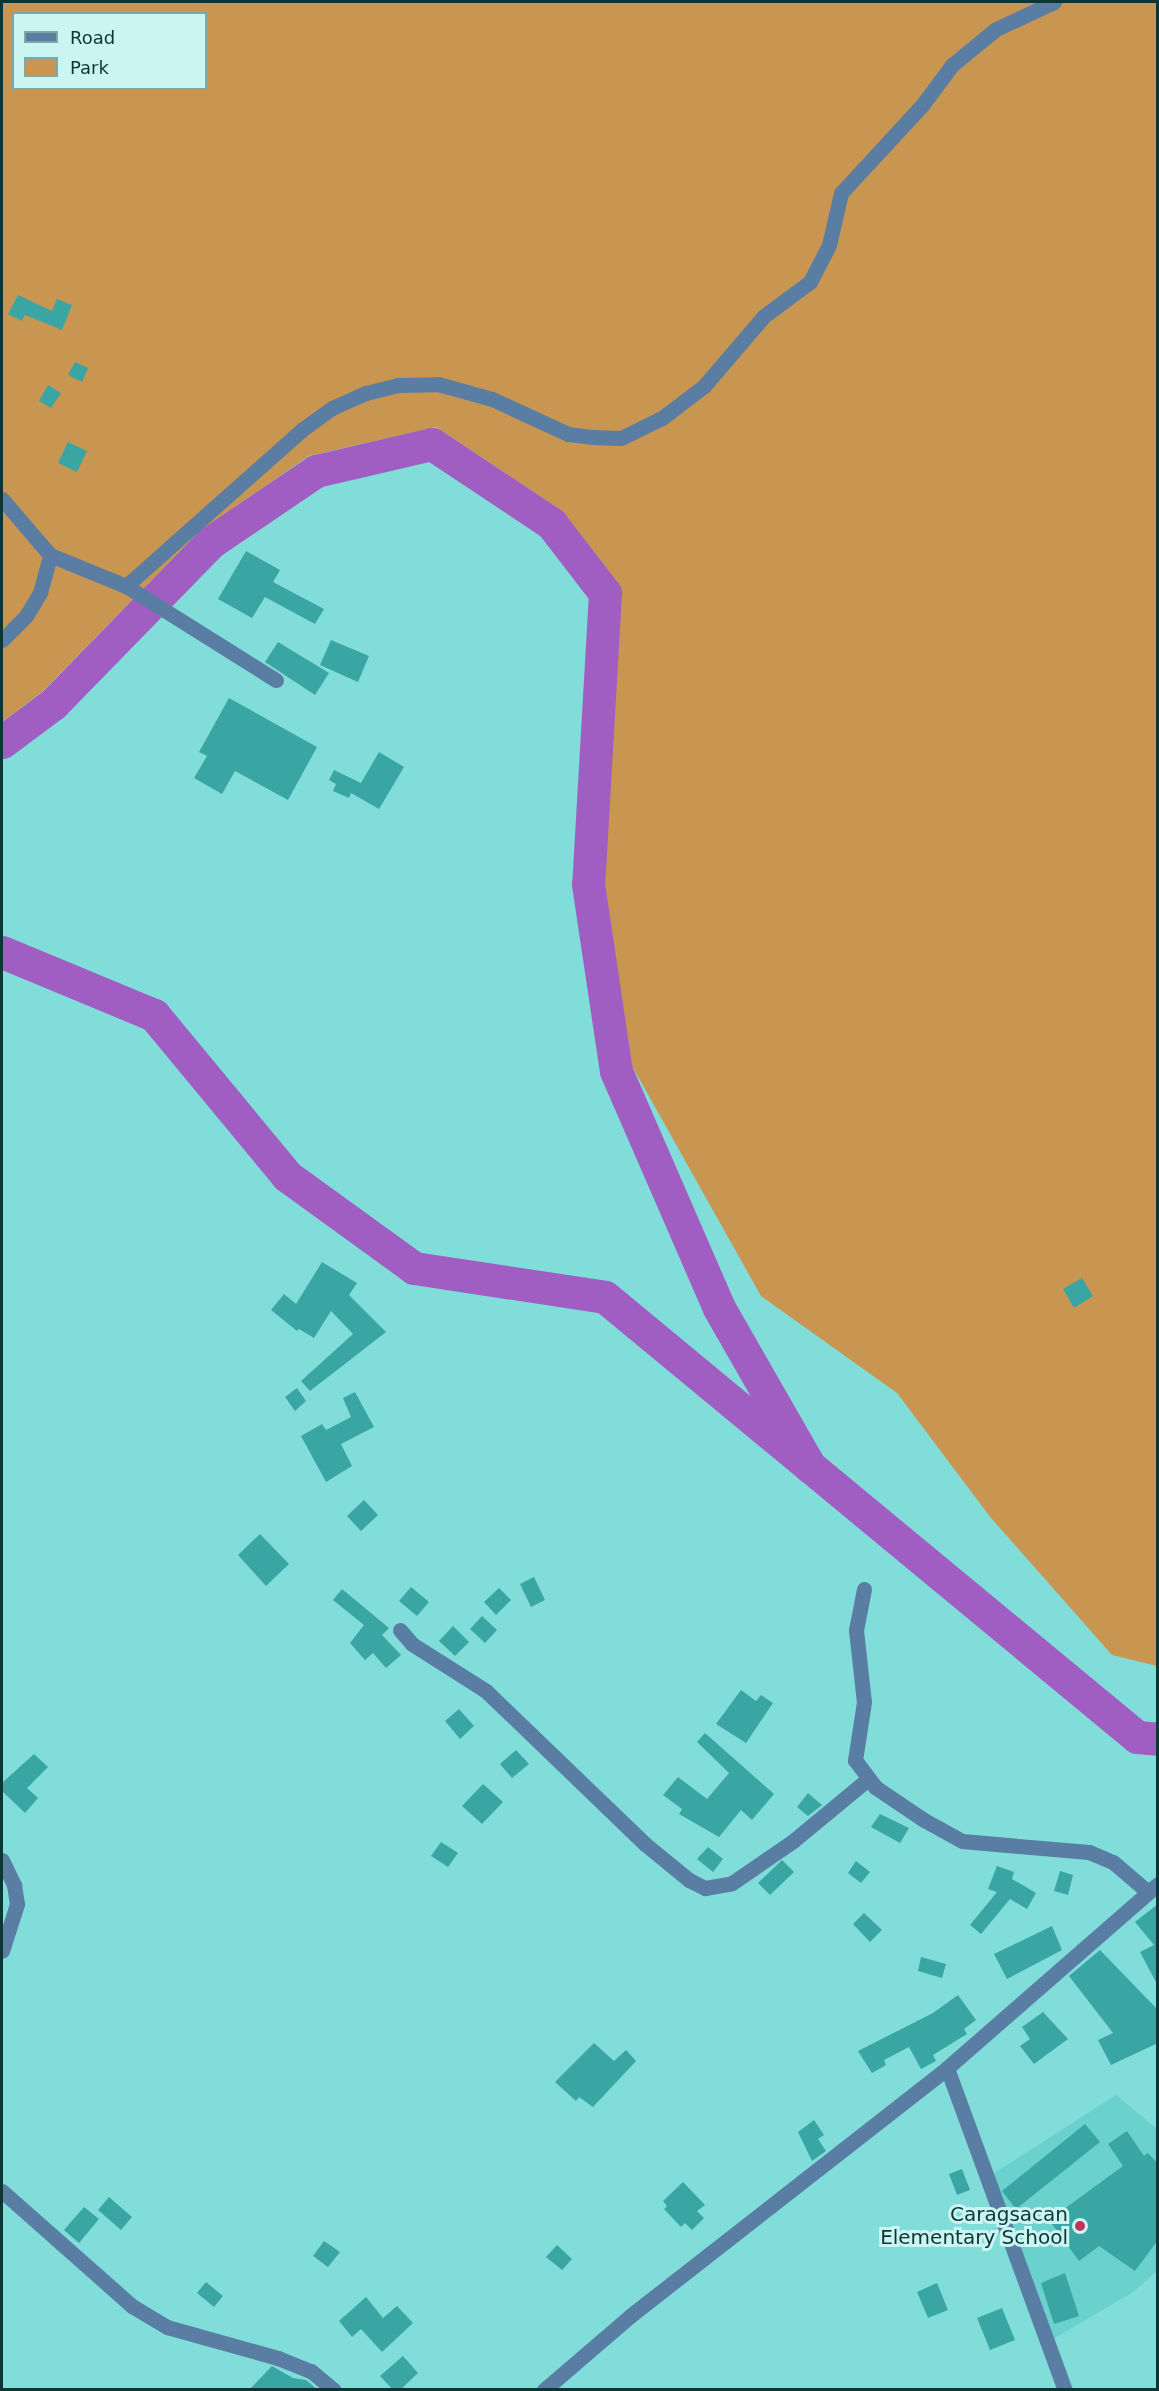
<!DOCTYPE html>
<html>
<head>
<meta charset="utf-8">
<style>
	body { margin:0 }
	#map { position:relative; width:1159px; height:2391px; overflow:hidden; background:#81ddd9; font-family:"DejaVu Sans",sans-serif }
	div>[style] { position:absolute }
	.built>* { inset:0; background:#6ad1cd }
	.green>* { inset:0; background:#c99652 }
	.river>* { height:33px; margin:-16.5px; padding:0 16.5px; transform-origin:16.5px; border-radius:16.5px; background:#a05ec3 }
	.building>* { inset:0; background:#3aa6a3 }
	.minor>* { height:15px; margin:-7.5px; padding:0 7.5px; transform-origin:7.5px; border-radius:7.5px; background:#5a7da4 }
	.dots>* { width:16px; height:16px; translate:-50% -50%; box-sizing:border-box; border:3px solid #caf5f3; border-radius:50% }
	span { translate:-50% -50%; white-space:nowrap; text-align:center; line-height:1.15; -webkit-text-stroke:6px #caf5f3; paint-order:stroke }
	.poi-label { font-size:20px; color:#0d3534 }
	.right { translate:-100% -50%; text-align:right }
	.frame { position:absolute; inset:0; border:3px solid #0d3534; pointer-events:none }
	.legend { position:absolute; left:12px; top:12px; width:195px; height:78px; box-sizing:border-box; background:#caf5f3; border:2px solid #7ea8a7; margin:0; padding:8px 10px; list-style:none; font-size:18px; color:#0d3534 }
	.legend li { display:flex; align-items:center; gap:12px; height:30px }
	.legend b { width:30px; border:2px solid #7ea8a7 }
</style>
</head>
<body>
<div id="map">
	<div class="built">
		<div style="clip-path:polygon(1116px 2095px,1157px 2129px,1157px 2271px,1133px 2292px,1053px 2339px,982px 2181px)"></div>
	</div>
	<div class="green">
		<div style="clip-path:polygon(evenodd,2px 2px,1157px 2px,1157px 1666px,1112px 1655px,991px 1518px,897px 1393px,761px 1296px,632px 1066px,604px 883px,621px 588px,562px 511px,436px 427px,309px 456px,201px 530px,42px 692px,2px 722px,2px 2px,14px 14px,206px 14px,206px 88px,14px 88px,14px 14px)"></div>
	</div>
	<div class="river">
		<div style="left:2px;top:742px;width:64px;rotate:-36.7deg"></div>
		<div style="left:53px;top:704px;width:226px;rotate:-45.7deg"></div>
		<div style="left:211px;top:542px;width:127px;rotate:-34.1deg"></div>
		<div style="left:316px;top:471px;width:119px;rotate:-13.1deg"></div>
		<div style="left:432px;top:444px;width:143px;rotate:33.6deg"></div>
		<div style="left:551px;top:523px;width:88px;rotate:52.4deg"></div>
		<div style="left:605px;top:593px;width:291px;rotate:93.3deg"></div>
		<div style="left:588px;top:884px;width:189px;rotate:81.5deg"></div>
		<div style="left:616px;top:1071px;width:258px;rotate:66.5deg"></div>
		<div style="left:719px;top:1308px;width:183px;rotate:60.2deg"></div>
		<div style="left:2px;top:952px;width:165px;rotate:22.5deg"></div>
		<div style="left:154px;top:1015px;width:209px;rotate:50.4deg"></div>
		<div style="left:287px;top:1176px;width:157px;rotate:35.9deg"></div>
		<div style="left:414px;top:1268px;width:193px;rotate:8.6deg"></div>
		<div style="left:605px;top:1297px;width:690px;rotate:39.59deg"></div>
		<div style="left:1137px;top:1737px;width:21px;rotate:5deg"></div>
	</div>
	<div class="building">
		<div style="clip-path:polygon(18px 295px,52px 311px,57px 299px,72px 305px,62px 330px,25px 315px,22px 321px,8px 314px)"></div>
		<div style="clip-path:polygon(75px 362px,88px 368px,82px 382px,68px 375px)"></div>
		<div style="clip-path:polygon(48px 385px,61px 393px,51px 408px,39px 401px)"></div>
		<div style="clip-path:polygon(68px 442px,87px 451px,77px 472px,58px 463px)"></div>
		<div style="clip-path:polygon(246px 551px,280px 570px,273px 582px,324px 609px,315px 624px,265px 597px,252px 618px,218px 599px)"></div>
		<div style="clip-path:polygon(331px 640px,369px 656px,358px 682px,320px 665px)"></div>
		<div style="clip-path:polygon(278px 642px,329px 673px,315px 695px,265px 662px)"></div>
		<div style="clip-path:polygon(229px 698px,317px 747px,288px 800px,235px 771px,222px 794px,194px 778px,207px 756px,199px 752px)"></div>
		<div style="clip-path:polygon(379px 752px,404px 767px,379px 809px,351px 793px,349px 798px,333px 791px,336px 784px,329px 780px,334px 770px,361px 783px)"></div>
		<div style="clip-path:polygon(322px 1262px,357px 1283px,349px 1295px,386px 1332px,310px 1391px,301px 1381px,353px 1334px,331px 1311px,314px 1338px,299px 1329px,297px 1331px,271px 1310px,284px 1294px,296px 1304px)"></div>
		<div style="clip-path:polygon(1082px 1278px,1093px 1296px,1074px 1308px,1063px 1289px)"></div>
		<div style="clip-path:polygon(297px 1388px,306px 1401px,295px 1411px,285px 1397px)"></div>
		<div style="clip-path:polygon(355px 1392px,374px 1427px,341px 1444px,352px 1466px,326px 1482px,301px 1436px,322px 1424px,326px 1430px,351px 1417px,343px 1398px)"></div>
		<div style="clip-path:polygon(364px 1500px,378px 1515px,361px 1531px,347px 1516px)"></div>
		<div style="clip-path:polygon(260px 1534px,289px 1564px,266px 1586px,238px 1555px)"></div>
		<div style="clip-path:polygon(534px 1577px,545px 1600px,531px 1607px,520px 1584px)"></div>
		<div style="clip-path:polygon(411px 1587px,429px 1602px,417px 1616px,399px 1601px)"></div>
		<div style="clip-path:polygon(499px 1588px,511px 1600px,496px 1615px,484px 1602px)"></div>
		<div style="clip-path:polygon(342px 1589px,389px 1628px,382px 1635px,401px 1655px,386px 1668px,373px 1653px,365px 1660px,350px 1643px,364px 1625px,333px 1600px)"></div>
		<div style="clip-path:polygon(482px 1616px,497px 1630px,485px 1643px,470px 1629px)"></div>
		<div style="clip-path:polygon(453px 1626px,469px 1642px,455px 1656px,439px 1641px)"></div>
		<div style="clip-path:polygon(741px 1690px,756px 1701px,761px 1695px,773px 1703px,746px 1743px,716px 1724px)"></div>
		<div style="clip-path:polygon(459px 1709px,474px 1726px,460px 1739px,445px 1721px)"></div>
		<div style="clip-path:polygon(705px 1733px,774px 1794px,752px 1820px,741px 1810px,719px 1837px,679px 1814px,682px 1809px,663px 1795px,678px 1777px,707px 1799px,729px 1773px,697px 1742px)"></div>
		<div style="clip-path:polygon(516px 1750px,529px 1764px,512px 1778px,500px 1764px)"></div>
		<div style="clip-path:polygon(34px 1754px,48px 1767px,27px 1788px,38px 1798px,25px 1813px,2px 1791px,2px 1783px)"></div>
		<div style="clip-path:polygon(483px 1784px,503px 1802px,482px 1824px,462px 1806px)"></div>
		<div style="clip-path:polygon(808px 1793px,822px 1805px,808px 1816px,797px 1807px)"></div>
		<div style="clip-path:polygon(880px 1814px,909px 1828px,900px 1843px,871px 1827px)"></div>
		<div style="clip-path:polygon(441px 1842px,458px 1853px,448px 1867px,431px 1856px)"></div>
		<div style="clip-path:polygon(708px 1847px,723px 1859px,713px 1872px,697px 1859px)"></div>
		<div style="clip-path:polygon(782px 1860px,794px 1872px,770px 1895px,758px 1883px)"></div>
		<div style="clip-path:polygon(856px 1861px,870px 1872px,861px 1883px,848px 1873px)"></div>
		<div style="clip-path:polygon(997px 1866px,1014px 1872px,1012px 1879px,1036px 1893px,1027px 1909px,1010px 1899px,981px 1934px,970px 1925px,997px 1892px,988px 1889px)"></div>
		<div style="clip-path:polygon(1060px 1871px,1073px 1875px,1068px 1895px,1054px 1891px)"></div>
		<div style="clip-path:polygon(1158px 1904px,1158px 1986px,1140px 1952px,1154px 1945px,1135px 1922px)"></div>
		<div style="clip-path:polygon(864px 1913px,882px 1930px,870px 1942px,853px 1924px)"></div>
		<div style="clip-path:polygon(1052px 1926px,1062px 1950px,1007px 1979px,994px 1954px)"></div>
		<div style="clip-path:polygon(1100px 1950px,1158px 2010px,1158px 2043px,1111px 2065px,1098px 2040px,1113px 2033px,1069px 1976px)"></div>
		<div style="clip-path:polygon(921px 1957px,946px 1964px,942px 1978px,918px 1971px)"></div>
		<div style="clip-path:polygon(958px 1995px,976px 2020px,964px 2029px,967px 2034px,933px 2055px,936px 2061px,921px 2069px,909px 2047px,884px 2060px,886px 2065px,872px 2073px,858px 2051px,933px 2013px)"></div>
		<div style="clip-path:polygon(1043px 2012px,1068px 2039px,1034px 2064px,1020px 2046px,1030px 2039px,1022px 2027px)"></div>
		<div style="clip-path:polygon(594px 2043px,614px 2061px,626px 2050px,636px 2061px,593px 2107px,579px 2097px,576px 2101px,555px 2082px)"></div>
		<div style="clip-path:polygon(814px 2120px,824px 2135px,818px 2139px,826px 2151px,812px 2161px,798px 2132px)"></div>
		<div style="clip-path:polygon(1085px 2124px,1100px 2142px,1016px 2209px,1002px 2191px)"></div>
		<div style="clip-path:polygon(1127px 2131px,1144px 2156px,1148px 2153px,1158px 2164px,1158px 2240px,1135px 2271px,1099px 2246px,1079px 2261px,1049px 2220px,1123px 2166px,1108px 2144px)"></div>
		<div style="clip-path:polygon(962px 2169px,970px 2190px,957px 2195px,949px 2174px)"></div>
		<div style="clip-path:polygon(683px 2182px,705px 2205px,697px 2211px,704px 2218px,692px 2230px,685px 2223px,681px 2227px,664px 2209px,667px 2206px,663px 2201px)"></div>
		<div style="clip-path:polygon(109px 2197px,132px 2217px,121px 2230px,98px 2210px)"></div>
		<div style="clip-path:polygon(84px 2207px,99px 2219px,79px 2243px,64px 2230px)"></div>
		<div style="clip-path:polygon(324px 2241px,340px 2252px,328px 2267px,313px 2256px)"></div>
		<div style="clip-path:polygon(557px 2245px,572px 2259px,562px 2270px,546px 2257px)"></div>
		<div style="clip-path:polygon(1065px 2273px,1079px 2316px,1054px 2324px,1041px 2283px)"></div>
		<div style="clip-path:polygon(206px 2282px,223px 2296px,214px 2307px,197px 2293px)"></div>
		<div style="clip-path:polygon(937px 2283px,948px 2310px,928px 2318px,917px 2292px)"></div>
		<div style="clip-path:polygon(366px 2297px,383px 2318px,397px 2306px,413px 2323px,382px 2352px,361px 2329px,352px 2337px,339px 2321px)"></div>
		<div style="clip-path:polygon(1002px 2308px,1015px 2340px,990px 2350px,977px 2318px)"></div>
		<div style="clip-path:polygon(403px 2356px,418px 2373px,400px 2390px,393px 2390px,380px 2376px)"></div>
		<div style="clip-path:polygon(272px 2366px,293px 2378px,306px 2380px,318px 2390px,249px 2390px)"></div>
	</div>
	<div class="minor">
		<div style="left:2px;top:499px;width:74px;rotate:49.4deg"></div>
		<div style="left:50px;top:555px;width:82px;rotate:22.2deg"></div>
		<div style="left:126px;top:586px;width:177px;rotate:32.1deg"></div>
		<div style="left:126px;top:586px;width:237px;rotate:-41.6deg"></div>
		<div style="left:303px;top:429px;width:36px;rotate:-36deg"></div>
		<div style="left:332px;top:408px;width:37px;rotate:-24deg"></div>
		<div style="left:366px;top:393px;width:34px;rotate:-14deg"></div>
		<div style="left:399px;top:385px;width:39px;rotate:-1deg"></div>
		<div style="left:438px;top:384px;width:56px;rotate:15.5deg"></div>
		<div style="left:492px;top:399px;width:84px;rotate:24.7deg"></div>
		<div style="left:568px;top:434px;width:24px;rotate:7deg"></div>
		<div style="left:592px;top:437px;width:29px;rotate:2deg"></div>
		<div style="left:621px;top:438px;width:46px;rotate:-26deg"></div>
		<div style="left:662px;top:418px;width:53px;rotate:-37.3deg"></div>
		<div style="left:704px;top:386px;width:92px;rotate:-49.4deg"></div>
		<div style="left:764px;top:316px;width:57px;rotate:-36.5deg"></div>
		<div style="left:810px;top:282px;width:42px;rotate:-62.8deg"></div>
		<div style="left:829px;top:245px;width:53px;rotate:-77deg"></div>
		<div style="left:841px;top:193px;width:121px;rotate:-47.3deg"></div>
		<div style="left:923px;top:104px;width:49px;rotate:-53.4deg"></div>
		<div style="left:952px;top:65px;width:57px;rotate:-39.3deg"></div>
		<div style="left:996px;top:29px;width:64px;rotate:-25deg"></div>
		<div style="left:2px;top:640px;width:34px;rotate:-45deg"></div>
		<div style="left:26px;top:616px;width:27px;rotate:-59deg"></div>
		<div style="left:40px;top:593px;width:39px;rotate:-75deg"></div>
		<div style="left:864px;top:1589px;width:42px;rotate:101deg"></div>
		<div style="left:856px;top:1630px;width:72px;rotate:83.7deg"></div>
		<div style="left:864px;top:1702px;width:59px;rotate:98.8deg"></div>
		<div style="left:855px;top:1760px;width:34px;rotate:53deg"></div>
		<div style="left:875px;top:1787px;width:59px;rotate:34deg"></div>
		<div style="left:924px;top:1820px;width:43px;rotate:28.9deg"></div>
		<div style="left:962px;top:1841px;width:127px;rotate:5deg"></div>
		<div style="left:1089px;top:1852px;width:26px;rotate:23deg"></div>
		<div style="left:1113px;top:1862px;width:46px;rotate:40.6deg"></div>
		<div style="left:400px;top:1630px;width:18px;rotate:49deg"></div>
		<div style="left:412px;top:1644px;width:88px;rotate:32.4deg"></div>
		<div style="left:486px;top:1691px;width:221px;rotate:43.9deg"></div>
		<div style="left:645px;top:1844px;width:57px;rotate:39.3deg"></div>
		<div style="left:689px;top:1880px;width:18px;rotate:27deg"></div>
		<div style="left:705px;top:1888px;width:27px;rotate:-10deg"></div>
		<div style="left:732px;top:1883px;width:74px;rotate:-34.5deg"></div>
		<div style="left:793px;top:1841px;width:97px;rotate:-39.6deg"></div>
		<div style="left:2px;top:1860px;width:28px;rotate:64deg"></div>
		<div style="left:14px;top:1885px;width:19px;rotate:81deg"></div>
		<div style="left:17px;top:1904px;width:49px;rotate:107.7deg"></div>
		<div style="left:947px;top:2068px;width:343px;rotate:69.9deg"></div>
		<div style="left:2px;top:2191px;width:174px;rotate:41.5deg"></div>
		<div style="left:132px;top:2306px;width:41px;rotate:31deg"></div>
		<div style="left:167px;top:2327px;width:115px;rotate:15.6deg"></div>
		<div style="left:278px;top:2358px;width:35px;rotate:22deg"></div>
		<div style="left:311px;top:2371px;width:30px;rotate:40deg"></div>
		<div style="left:544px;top:2390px;width:113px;rotate:-40.7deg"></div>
		<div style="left:630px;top:2316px;width:402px;rotate:-38deg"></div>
		<div style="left:947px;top:2068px;width:280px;rotate:-41.1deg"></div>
	</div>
	<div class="dots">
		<div style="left:1080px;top:2226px;background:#c33353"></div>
	</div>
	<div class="poi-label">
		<span class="right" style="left:1068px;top:2226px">Caragsacan<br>Elementary School</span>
	</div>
	<div class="frame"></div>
	<ul class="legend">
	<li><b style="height:8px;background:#5a7da4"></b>Road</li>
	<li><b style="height:16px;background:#c99652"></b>Park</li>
	</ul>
</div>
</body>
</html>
